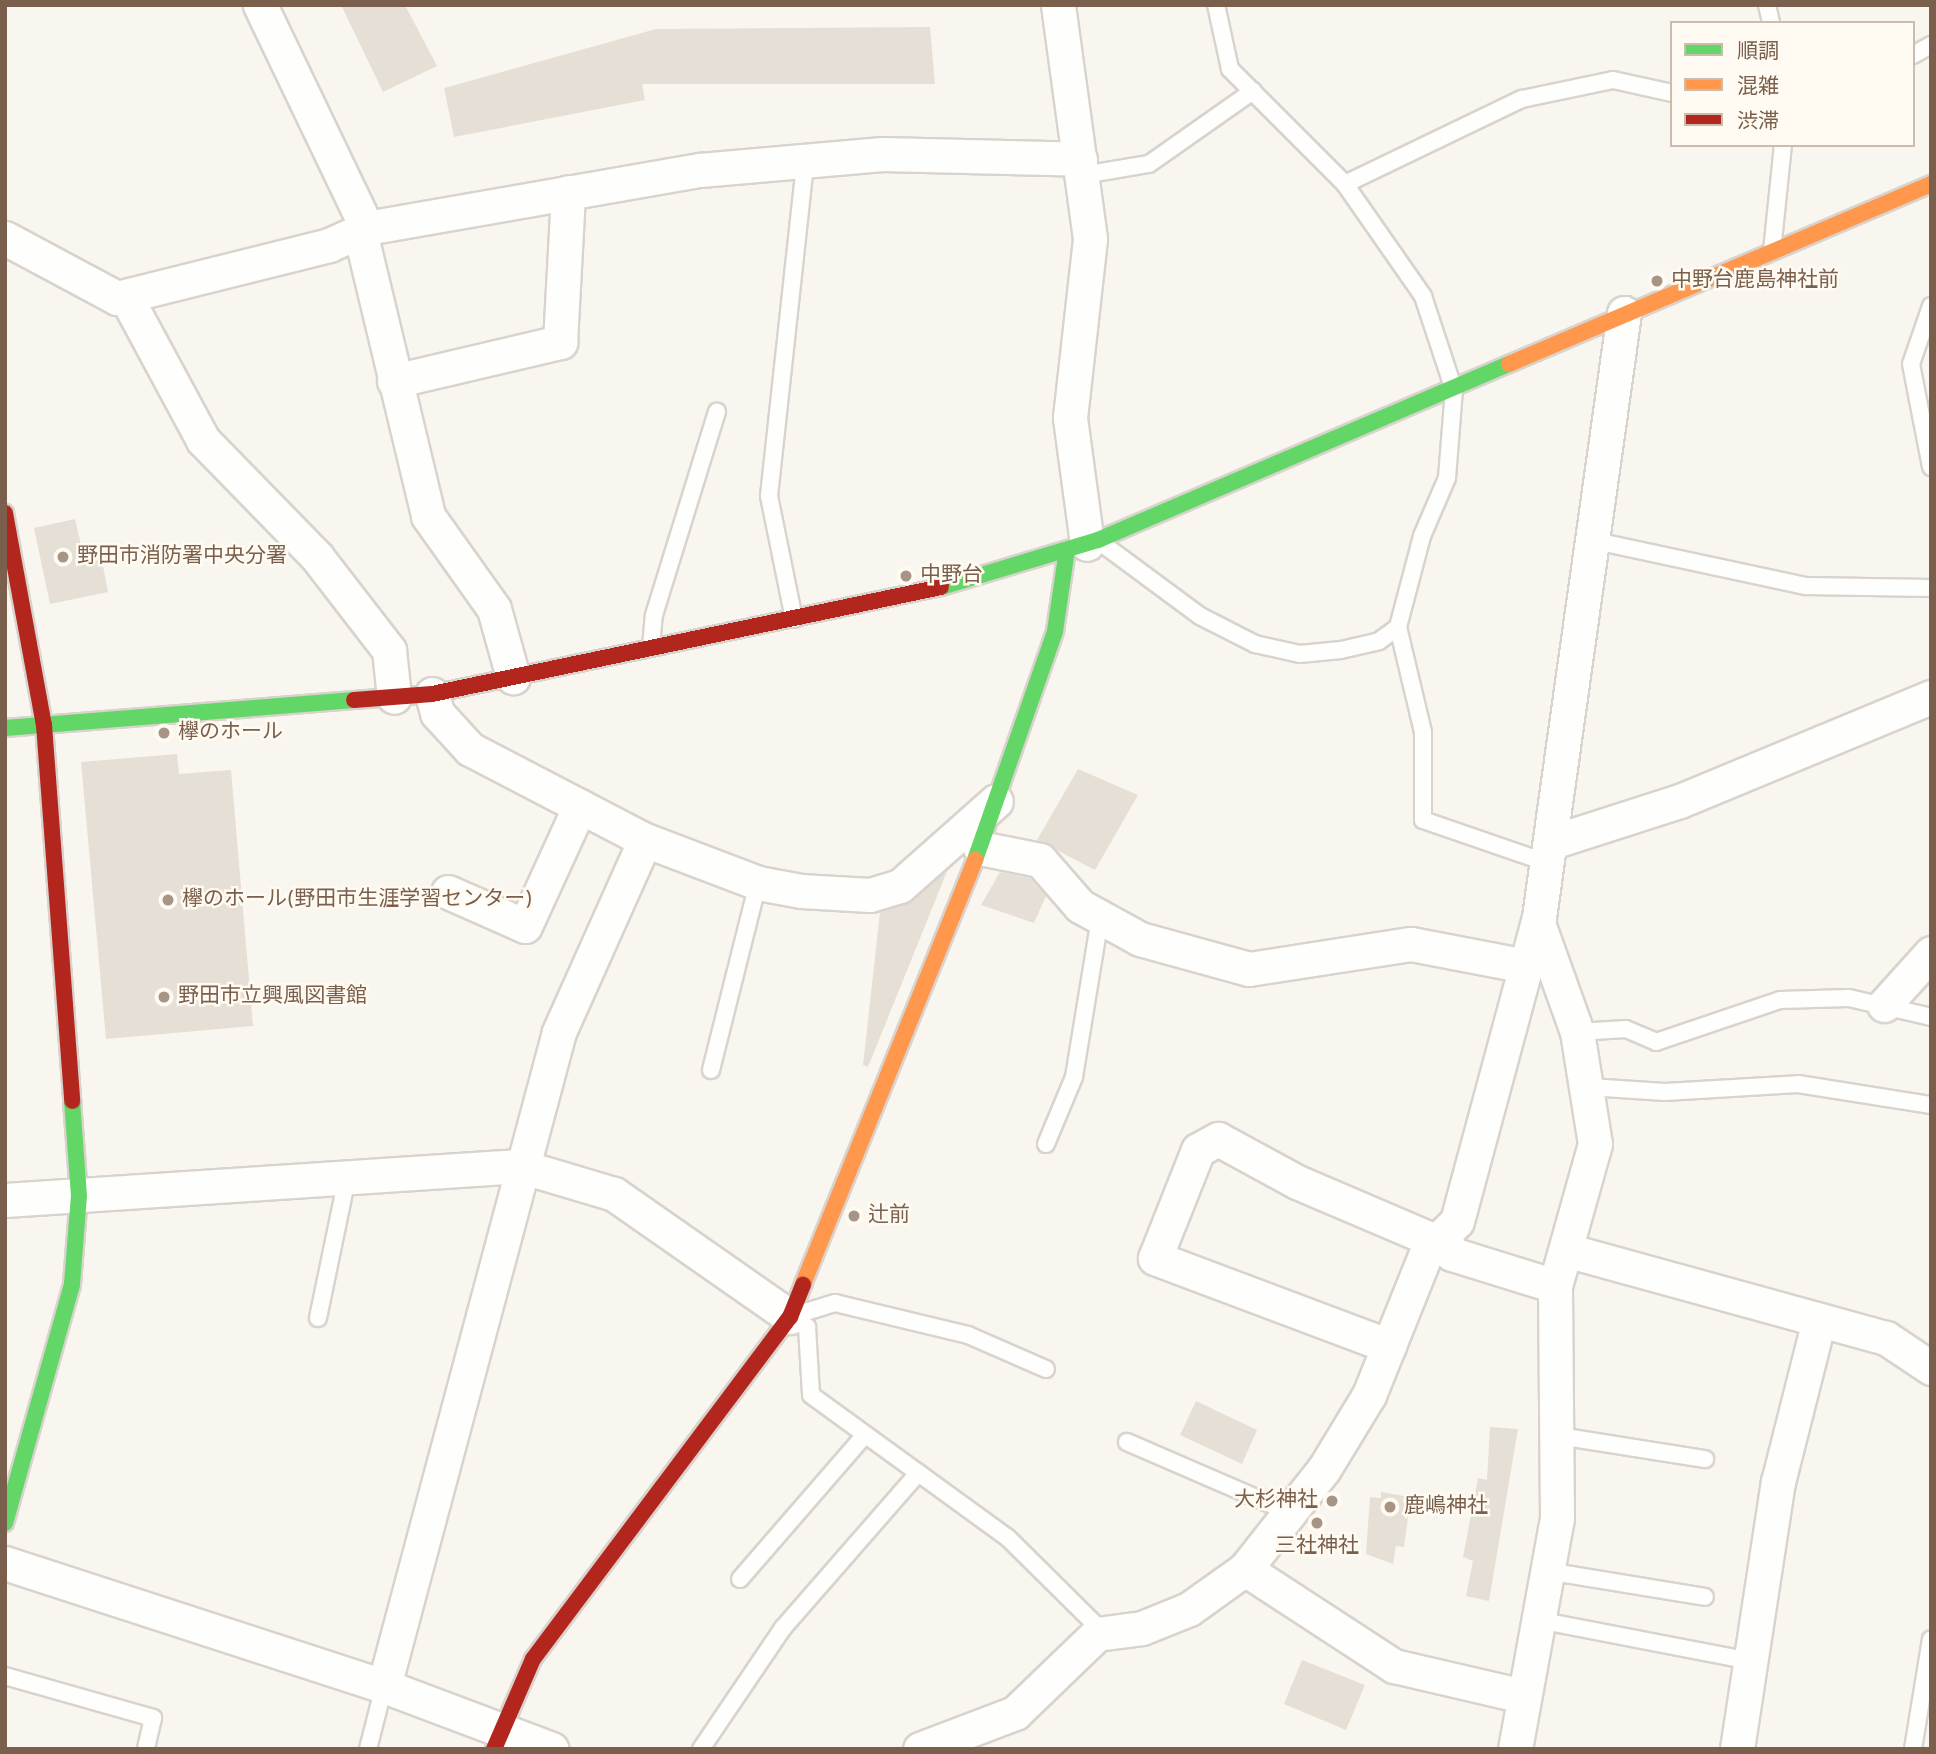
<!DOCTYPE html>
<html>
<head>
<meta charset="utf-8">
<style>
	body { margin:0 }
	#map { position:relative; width:1936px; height:1754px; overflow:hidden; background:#f9f6ef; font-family:Overpass,"Noto Sans JP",sans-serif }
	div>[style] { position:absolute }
	.building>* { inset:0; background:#e6dfd6 }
	.roads { filter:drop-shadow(2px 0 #d9d3cd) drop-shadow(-2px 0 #d9d3cd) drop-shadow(0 2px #d9d3cd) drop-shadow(0 -2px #d9d3cd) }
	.lane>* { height:16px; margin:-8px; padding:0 8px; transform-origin:8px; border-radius:8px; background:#fefefd }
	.street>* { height:33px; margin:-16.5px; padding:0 16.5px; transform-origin:16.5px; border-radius:16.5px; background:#fefefd }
	.fast>* { height:16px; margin:-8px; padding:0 8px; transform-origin:8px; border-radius:8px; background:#63d668 }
	.slow>* { height:16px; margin:-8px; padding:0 8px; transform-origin:8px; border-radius:8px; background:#ff974d }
	.jam>* { height:16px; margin:-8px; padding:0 8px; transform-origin:8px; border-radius:8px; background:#b3261e }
	.dots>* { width:19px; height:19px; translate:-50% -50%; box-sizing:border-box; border:4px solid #fffbf2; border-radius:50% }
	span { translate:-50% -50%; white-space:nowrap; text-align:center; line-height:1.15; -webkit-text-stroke:5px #fffbf2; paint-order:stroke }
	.poi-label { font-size:21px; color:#7a5f4c }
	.left { translate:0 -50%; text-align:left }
	.right { translate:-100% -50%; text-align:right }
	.frame { position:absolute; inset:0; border:7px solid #7a5f4c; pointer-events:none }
	.legend { position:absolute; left:1670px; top:21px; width:245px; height:126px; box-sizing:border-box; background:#fffbf2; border:2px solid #cabdb0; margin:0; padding:9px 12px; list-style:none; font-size:21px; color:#7a5f4c }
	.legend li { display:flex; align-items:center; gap:14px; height:35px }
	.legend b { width:35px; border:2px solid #cabdb0 }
</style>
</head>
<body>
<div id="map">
	<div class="building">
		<div style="clip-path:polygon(341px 5px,405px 5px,437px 66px,383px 92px)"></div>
		<div style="clip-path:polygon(930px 27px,935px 84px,642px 84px,645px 100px,454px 137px,444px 88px,656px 29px)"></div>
		<div style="clip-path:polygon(75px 519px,82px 549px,99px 545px,108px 592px,50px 604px,34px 528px)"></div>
		<div style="clip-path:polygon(177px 754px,179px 774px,231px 770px,253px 1026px,106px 1039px,81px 762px)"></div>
		<div style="clip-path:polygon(1078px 769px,1138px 795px,1095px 870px,1037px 840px)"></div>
		<div style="clip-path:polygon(948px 869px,868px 1067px,863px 1065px,880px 912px,912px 901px)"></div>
		<div style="clip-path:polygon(1000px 872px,1030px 878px,1046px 896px,1034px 923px,981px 905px)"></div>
		<div style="clip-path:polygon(1196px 1401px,1257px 1430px,1242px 1464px,1180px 1435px)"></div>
		<div style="clip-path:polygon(1490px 1427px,1518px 1429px,1489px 1601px,1466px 1596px,1473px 1561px,1463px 1557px,1478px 1478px,1487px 1480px)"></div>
		<div style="clip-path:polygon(1381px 1492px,1404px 1496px,1403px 1502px,1410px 1504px,1404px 1547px,1396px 1546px,1393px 1564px,1366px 1554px,1370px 1497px,1381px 1498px)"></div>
		<div style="clip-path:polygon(1302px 1660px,1365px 1685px,1346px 1730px,1284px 1704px)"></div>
	</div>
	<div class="roads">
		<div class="lane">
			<div style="left:1767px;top:5px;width:18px;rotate:77deg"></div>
			<div style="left:1913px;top:55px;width:21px;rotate:-29deg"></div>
			<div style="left:1083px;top:175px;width:67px;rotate:-9.5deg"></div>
			<div style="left:1149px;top:164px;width:127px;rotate:-35.1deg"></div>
			<div style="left:1345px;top:184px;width:196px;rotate:-25.7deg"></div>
			<div style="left:1522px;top:99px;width:93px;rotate:-11.8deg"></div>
			<div style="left:1613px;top:80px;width:60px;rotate:12.4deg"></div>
			<div style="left:1772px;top:251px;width:107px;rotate:-84.1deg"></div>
			<div style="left:1931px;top:306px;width:61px;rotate:109deg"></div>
			<div style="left:1911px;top:364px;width:105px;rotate:79deg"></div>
			<div style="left:1591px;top:540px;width:220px;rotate:12.1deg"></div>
			<div style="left:1806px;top:586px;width:125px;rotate:0.9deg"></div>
			<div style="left:1100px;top:542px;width:124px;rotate:36.5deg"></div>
			<div style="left:1200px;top:616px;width:62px;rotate:27deg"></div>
			<div style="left:1255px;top:644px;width:46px;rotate:12.5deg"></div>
			<div style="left:1300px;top:654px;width:41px;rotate:-5.6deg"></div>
			<div style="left:1341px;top:650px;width:39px;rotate:-13deg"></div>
			<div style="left:1379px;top:641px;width:24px;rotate:-36deg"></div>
			<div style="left:1398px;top:627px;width:94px;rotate:-75.2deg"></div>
			<div style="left:1422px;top:536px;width:63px;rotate:-66.7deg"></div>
			<div style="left:1447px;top:478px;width:88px;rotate:-85.5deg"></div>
			<div style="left:1454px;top:390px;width:99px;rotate:-108.3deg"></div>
			<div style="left:1423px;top:296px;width:136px;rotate:-124.9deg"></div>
			<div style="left:1345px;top:184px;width:163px;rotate:-135deg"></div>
			<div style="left:1230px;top:69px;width:66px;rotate:-102.3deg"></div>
			<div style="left:794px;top:619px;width:126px;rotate:-101.5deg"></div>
			<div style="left:769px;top:496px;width:340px;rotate:-83.8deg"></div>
			<div style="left:1398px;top:627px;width:108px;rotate:76.6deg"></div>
			<div style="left:1423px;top:732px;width:88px;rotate:90deg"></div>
			<div style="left:1423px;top:820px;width:132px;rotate:19deg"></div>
			<div style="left:651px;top:647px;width:32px;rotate:-85deg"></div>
			<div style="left:654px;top:615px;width:213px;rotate:-72.8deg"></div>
			<div style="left:1577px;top:1032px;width:49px;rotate:-3.5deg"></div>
			<div style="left:1626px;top:1029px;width:33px;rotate:23deg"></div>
			<div style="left:1656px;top:1042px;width:131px;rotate:-18.7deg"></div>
			<div style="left:1780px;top:1000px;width:69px;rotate:-1.7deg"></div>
			<div style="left:1849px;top:998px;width:84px;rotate:13deg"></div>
			<div style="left:711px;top:1070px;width:193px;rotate:-75.9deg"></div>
			<div style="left:1589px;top:1087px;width:76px;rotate:3.8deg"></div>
			<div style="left:1665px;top:1092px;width:133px;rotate:-3.4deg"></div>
			<div style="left:1798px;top:1084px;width:135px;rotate:9deg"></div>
			<div style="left:1046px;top:1144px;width:73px;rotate:-67.3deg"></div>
			<div style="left:1074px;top:1077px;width:160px;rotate:-80.7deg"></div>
			<div style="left:796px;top:1315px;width:41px;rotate:-17.1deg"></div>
			<div style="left:835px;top:1303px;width:137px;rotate:13.5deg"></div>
			<div style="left:968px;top:1335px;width:85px;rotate:23.6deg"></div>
			<div style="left:790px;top:1317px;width:20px;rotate:30deg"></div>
			<div style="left:807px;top:1327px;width:68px;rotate:86.6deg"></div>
			<div style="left:811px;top:1395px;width:243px;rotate:36deg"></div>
			<div style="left:1008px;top:1538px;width:122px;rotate:44.7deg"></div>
			<div style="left:1095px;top:1624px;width:10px;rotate:79deg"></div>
			<div style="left:318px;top:1318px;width:143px;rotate:-78.3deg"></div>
			<div style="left:1559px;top:1436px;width:148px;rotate:9deg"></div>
			<div style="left:1127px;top:1442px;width:176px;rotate:23.4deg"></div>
			<div style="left:1547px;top:1571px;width:160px;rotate:9.3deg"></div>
			<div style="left:740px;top:1579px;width:189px;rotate:-49.1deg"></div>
			<div style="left:1538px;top:1620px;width:216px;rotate:10.9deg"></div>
			<div style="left:5px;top:1676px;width:154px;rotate:15.8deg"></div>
			<div style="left:153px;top:1718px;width:32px;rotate:103deg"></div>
			<div style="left:368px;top:1749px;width:65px;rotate:-75.7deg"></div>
			<div style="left:701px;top:1749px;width:146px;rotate:-55.9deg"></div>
			<div style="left:783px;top:1628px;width:206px;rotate:-48.9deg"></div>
			<div style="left:1913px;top:1749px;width:111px;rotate:-80.7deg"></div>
		</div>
		<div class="street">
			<div style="left:260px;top:5px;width:247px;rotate:64.4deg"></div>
			<div style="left:1058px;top:5px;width:236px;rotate:82.2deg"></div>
			<div style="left:1090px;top:239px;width:180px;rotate:96.4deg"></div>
			<div style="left:1070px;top:418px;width:127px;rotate:82.3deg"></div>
			<div style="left:361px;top:236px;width:288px;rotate:76.5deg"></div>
			<div style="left:428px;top:516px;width:114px;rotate:54.6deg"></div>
			<div style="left:494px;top:609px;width:71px;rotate:74.4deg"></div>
			<div style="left:5px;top:238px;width:127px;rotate:28.2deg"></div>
			<div style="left:117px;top:298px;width:219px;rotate:-14deg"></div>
			<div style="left:329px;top:245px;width:42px;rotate:-24.1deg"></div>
			<div style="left:367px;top:228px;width:338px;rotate:-9.9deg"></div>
			<div style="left:700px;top:170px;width:183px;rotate:-5deg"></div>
			<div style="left:882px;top:154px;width:198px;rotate:1.4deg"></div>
			<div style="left:126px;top:297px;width:162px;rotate:61.7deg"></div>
			<div style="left:203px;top:440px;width:163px;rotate:45.7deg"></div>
			<div style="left:317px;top:557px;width:118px;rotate:52.3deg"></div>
			<div style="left:389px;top:650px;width:47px;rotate:83.9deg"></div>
			<div style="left:394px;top:381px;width:171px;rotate:-13.2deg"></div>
			<div style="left:560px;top:342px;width:150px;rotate:-86.9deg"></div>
			<div style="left:432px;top:694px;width:20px;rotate:75deg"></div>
			<div style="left:437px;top:713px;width:49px;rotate:47.5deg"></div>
			<div style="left:470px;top:749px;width:197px;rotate:27.5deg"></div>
			<div style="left:645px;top:840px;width:121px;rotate:20.8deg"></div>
			<div style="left:758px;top:883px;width:44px;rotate:10.5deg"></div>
			<div style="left:801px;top:891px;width:69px;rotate:3.3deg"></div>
			<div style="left:870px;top:895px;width:31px;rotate:-17deg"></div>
			<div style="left:900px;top:886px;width:128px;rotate:-41.5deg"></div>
			<div style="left:1552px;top:842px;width:134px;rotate:-17.8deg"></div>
			<div style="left:1680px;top:801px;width:272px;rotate:-22.5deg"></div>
			<div style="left:980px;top:848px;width:61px;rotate:11.3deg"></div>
			<div style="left:1040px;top:860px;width:61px;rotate:49deg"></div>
			<div style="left:1080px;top:906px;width:68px;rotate:28.8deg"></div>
			<div style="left:1140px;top:939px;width:113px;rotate:15.4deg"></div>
			<div style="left:1249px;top:969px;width:164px;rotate:-8.8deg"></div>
			<div style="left:1411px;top:944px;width:117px;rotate:10.8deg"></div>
			<div style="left:448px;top:892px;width:84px;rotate:23.8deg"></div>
			<div style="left:525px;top:926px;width:132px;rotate:-65.4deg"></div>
			<div style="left:1884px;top:1005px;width:70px;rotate:-47.9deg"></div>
			<div style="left:5px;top:1200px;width:516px;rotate:-3.78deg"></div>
			<div style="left:520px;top:1166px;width:98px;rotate:16.6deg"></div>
			<div style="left:614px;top:1194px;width:215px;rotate:34.9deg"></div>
			<div style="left:1443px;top:1235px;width:21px;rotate:65deg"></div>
			<div style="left:1452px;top:1254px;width:108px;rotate:17.3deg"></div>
			<div style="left:1566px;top:1250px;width:332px;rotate:15.4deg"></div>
			<div style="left:1886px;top:1338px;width:54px;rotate:33.7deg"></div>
			<div style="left:1389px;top:1346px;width:250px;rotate:-159.4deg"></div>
			<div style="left:1155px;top:1258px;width:116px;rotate:-68.3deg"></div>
			<div style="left:1198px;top:1150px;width:23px;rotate:-29deg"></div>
			<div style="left:1218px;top:1139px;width:90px;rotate:28.6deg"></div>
			<div style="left:1297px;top:1182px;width:150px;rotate:23.1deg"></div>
			<div style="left:5px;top:1563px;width:398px;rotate:18deg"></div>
			<div style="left:384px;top:1686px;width:179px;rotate:20.6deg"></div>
			<div style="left:1245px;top:1569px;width:178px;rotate:33.1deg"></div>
			<div style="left:1394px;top:1666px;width:132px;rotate:13.1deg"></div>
			<div style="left:384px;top:1686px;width:677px;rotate:-75.02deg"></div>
			<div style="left:559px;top:1032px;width:210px;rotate:-65.9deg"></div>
			<div style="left:920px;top:1749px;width:102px;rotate:-20.8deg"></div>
			<div style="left:1015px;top:1713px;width:114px;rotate:-43.9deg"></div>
			<div style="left:1097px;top:1634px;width:45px;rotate:-7.6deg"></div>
			<div style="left:1142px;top:1628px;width:51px;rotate:-22deg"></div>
			<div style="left:1189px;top:1609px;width:69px;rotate:-35.5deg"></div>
			<div style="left:1245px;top:1569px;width:127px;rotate:-51.7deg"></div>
			<div style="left:1324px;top:1469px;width:87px;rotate:-58.7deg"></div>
			<div style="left:1369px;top:1395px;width:155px;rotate:-68.1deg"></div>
			<div style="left:1427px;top:1251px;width:42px;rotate:-45deg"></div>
			<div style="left:1457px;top:1221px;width:315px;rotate:-74.9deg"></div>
			<div style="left:1539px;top:917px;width:610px;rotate:-81.99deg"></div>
			<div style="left:1515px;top:1749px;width:234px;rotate:-79.7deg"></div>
			<div style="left:1557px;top:1519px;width:233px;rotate:-90.5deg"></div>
			<div style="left:1555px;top:1286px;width:148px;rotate:-74.3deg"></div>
			<div style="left:1595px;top:1144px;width:113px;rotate:-99.1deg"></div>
			<div style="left:1577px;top:1032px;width:116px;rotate:-109.7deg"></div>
			<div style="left:1737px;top:1749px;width:270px;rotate:-81.3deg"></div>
			<div style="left:1778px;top:1482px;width:167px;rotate:-75.8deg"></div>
		</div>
		<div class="fast">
			<div style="left:941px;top:587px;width:164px;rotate:-16.7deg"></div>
			<div style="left:1098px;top:540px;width:447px;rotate:-23.2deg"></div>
			<div style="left:5px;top:728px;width:350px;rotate:-4.6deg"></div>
			<div style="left:975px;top:860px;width:243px;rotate:-70.7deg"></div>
			<div style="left:1055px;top:631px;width:82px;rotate:-81.6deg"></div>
			<div style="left:5px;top:1523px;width:248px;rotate:-74.3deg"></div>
			<div style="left:72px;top:1284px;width:88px;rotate:-85.5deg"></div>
			<div style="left:79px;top:1196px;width:95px;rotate:-94.2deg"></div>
		</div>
		<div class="slow">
			<div style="left:1509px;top:364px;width:459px;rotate:-23.1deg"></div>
			<div style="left:803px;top:1284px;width:458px;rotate:-67.9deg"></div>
		</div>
		<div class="jam">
			<div style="left:5px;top:513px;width:216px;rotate:79.6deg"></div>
			<div style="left:44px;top:725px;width:377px;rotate:85.7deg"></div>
			<div style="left:354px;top:700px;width:78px;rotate:-4.4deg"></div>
			<div style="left:432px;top:694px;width:520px;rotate:-11.87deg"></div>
			<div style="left:494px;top:1749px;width:98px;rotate:-66.6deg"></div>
			<div style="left:533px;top:1659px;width:428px;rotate:-53.1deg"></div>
			<div style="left:790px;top:1317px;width:35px;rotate:-68deg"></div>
		</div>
	</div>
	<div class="dots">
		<div style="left:1657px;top:281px;background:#a69485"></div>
		<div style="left:63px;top:557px;background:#a69485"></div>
		<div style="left:906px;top:576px;background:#a69485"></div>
		<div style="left:164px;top:733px;background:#a69485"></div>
		<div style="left:168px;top:900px;background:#a69485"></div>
		<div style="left:164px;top:997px;background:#a69485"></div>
		<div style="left:854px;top:1216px;background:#a69485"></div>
		<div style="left:1332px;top:1501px;background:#a69485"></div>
		<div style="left:1390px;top:1507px;background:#a69485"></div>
		<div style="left:1317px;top:1523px;background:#a69485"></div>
	</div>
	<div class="poi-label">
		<span class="left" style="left:1671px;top:281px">中野台鹿島神社前</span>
		<span class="left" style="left:77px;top:557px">野田市消防署中央分署</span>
		<span class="left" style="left:920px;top:576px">中野台</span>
		<span class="left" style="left:178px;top:733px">欅のホール</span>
		<span class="left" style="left:182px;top:900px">欅のホール(野田市生涯学習センター)</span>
		<span class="left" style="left:178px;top:997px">野田市立興風図書館</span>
		<span class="left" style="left:868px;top:1216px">辻前</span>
		<span class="right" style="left:1318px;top:1501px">大杉神社</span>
		<span class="left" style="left:1404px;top:1507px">鹿嶋神社</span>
		<span style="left:1317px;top:1547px">三社神社</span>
	</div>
	<div class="frame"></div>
	<ul class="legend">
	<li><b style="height:9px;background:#63d668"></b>順調</li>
	<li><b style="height:9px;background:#ff974d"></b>混雑</li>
	<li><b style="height:9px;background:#b3261e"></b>渋滞</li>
	</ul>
</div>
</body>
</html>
